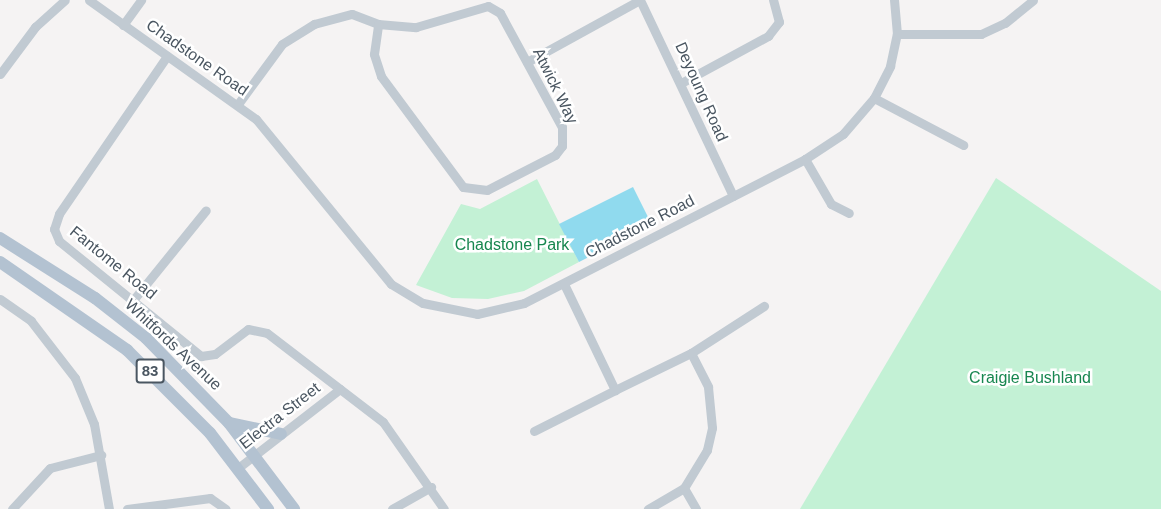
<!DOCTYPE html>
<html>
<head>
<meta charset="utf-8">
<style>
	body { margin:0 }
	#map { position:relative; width:1161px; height:509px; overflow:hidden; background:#f5f3f3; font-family:Helvetica,sans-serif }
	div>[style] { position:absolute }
	.green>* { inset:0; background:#c3f1d5 }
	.water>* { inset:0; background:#90daee }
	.minor>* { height:9px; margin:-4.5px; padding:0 4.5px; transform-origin:4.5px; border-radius:4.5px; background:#c1cad2 }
	.major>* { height:12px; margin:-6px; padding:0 6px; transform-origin:6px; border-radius:6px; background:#b3c2d1 }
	span { translate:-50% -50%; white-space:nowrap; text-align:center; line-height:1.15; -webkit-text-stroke:5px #fff; paint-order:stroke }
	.shield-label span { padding:2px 4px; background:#fff; border:2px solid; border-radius:4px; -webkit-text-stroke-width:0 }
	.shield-label { font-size:15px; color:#4a5661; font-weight:700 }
	.street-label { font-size:16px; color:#4a5661 }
	.park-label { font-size:16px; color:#17864f }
</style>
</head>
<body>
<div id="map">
	<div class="green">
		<div style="clip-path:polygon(996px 178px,1161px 291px,1161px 509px,800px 509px)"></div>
		<div style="clip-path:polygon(537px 179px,579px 262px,524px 291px,488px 299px,452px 298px,416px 285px,461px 204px,480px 209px)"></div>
	</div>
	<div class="water">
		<div style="clip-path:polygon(633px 187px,652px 225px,579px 262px,559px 224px)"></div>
	</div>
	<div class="minor">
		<div style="left:89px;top:0;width:205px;rotate:35.5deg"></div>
		<div style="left:256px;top:119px;width:213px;rotate:50.7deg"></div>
		<div style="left:391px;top:284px;width:37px;rotate:31deg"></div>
		<div style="left:423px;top:303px;width:55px;rotate:11.5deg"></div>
		<div style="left:477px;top:314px;width:48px;rotate:-13.2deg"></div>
		<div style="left:524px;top:303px;width:316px;rotate:-27.1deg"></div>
		<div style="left:805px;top:159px;width:45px;rotate:-33.3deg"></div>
		<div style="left:843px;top:134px;width:48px;rotate:-49.3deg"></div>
		<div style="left:874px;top:98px;width:36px;rotate:-63deg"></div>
		<div style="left:890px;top:66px;width:33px;rotate:-78deg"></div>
		<div style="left:897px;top:34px;width:34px;rotate:-95deg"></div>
		<div style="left:640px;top:0;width:217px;rotate:64.6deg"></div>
		<div style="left:123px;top:25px;width:31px;rotate:-54deg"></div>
		<div style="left:897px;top:34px;width:84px"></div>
		<div style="left:981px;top:34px;width:26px;rotate:-25deg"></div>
		<div style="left:1005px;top:23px;width:36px;rotate:-39deg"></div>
		<div style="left:167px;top:56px;width:191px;rotate:124.4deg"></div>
		<div style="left:59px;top:214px;width:16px;rotate:108deg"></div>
		<div style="left:54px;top:229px;width:13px;rotate:67deg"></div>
		<div style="left:59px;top:241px;width:183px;rotate:39deg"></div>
		<div style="left:201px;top:356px;width:14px;rotate:-8deg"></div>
		<div style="left:215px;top:354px;width:41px;rotate:-37.1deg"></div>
		<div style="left:248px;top:329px;width:19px;rotate:12deg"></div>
		<div style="left:267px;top:333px;width:146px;rotate:37.5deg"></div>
		<div style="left:383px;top:422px;width:106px;rotate:55deg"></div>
		<div style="left:527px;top:62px;width:129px;rotate:-28.8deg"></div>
		<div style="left:0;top:74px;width:59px;rotate:-53.3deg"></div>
		<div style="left:35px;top:27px;width:40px;rotate:-42deg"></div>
		<div style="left:683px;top:82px;width:97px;rotate:-28.4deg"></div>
		<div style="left:768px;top:36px;width:18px;rotate:-52deg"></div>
		<div style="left:779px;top:22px;width:23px;rotate:-105deg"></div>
		<div style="left:874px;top:98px;width:101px;rotate:27.8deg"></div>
		<div style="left:238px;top:104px;width:74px;rotate:-53.7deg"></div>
		<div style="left:282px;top:44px;width:38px;rotate:-32deg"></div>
		<div style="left:314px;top:24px;width:39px;rotate:-15deg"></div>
		<div style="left:352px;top:14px;width:28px;rotate:21deg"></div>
		<div style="left:378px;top:24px;width:38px;rotate:5deg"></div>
		<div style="left:416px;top:27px;width:75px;rotate:-16.3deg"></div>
		<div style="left:488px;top:6px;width:14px;rotate:30deg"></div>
		<div style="left:500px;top:13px;width:130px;rotate:61.5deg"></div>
		<div style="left:562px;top:127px;width:19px;rotate:90deg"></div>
		<div style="left:562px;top:146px;width:11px;rotate:128deg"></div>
		<div style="left:555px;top:155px;width:76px;rotate:152.8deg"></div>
		<div style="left:487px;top:190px;width:24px;rotate:-173deg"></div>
		<div style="left:463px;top:187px;width:138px;rotate:-126.5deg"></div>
		<div style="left:381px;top:76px;width:23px;rotate:-108deg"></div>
		<div style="left:374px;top:54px;width:30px;rotate:-82deg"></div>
		<div style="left:805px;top:159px;width:52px;rotate:60deg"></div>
		<div style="left:831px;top:204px;width:20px;rotate:27deg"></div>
		<div style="left:564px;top:284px;width:118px;rotate:64.3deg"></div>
		<div style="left:615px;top:390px;width:85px;rotate:-26deg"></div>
		<div style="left:691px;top:353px;width:38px;rotate:63deg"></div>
		<div style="left:708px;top:387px;width:41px;rotate:84.4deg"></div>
		<div style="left:712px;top:428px;width:23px;rotate:103deg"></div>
		<div style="left:707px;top:450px;width:44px;rotate:121.2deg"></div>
		<div style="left:684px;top:488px;width:42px;rotate:149.7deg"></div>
		<div style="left:0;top:299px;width:38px;rotate:35deg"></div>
		<div style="left:31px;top:321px;width:72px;rotate:52.3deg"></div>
		<div style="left:75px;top:378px;width:50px;rotate:67.6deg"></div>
		<div style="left:94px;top:424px;width:86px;rotate:80deg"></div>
		<div style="left:134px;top:299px;width:114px;rotate:-51deg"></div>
		<div style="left:691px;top:353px;width:87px;rotate:-32.8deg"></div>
		<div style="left:534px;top:431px;width:91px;rotate:-26.8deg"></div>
		<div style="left:238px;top:468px;width:129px;rotate:-37.8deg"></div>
		<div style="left:684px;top:488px;width:24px;rotate:60deg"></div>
		<div style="left:12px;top:509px;width:56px;rotate:-47.2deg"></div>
		<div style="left:50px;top:468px;width:53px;rotate:-14.3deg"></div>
		<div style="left:127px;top:509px;width:84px;rotate:-7.5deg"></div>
		<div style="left:210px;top:498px;width:19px;rotate:35deg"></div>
		<div style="left:392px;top:509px;width:45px;rotate:-29.4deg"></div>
	</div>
	<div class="major">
		<div style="left:0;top:238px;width:112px;rotate:32.3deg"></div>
		<div style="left:95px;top:298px;width:65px;rotate:38.1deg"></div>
		<div style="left:146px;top:338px;width:119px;rotate:45.7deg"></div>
		<div style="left:229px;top:423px;width:108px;rotate:52.9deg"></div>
		<div style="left:0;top:262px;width:155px;rotate:34.7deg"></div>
		<div style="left:127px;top:350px;width:117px;rotate:45deg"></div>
		<div style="left:210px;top:433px;width:96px;rotate:52.7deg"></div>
		<div style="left:230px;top:423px;width:52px;rotate:12.2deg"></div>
	</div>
	<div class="shield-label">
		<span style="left:150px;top:371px">83</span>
	</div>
	<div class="street-label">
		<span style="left:197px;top:58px;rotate:35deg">Chadstone Road</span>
		<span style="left:555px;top:86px;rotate:64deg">Atwick Way</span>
		<span style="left:701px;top:92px;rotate:66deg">Deyoung Road</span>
		<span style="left:640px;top:227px;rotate:-27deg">Chadstone Road</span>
		<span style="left:113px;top:263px;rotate:39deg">Fantome Road</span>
		<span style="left:173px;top:345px;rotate:43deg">Whitfords Avenue</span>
		<span style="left:280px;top:416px;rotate:-38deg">Electra Street</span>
	</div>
	<div class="park-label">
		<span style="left:512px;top:245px">Chadstone Park</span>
		<span style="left:1030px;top:378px">Craigie Bushland</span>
	</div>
</div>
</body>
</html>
